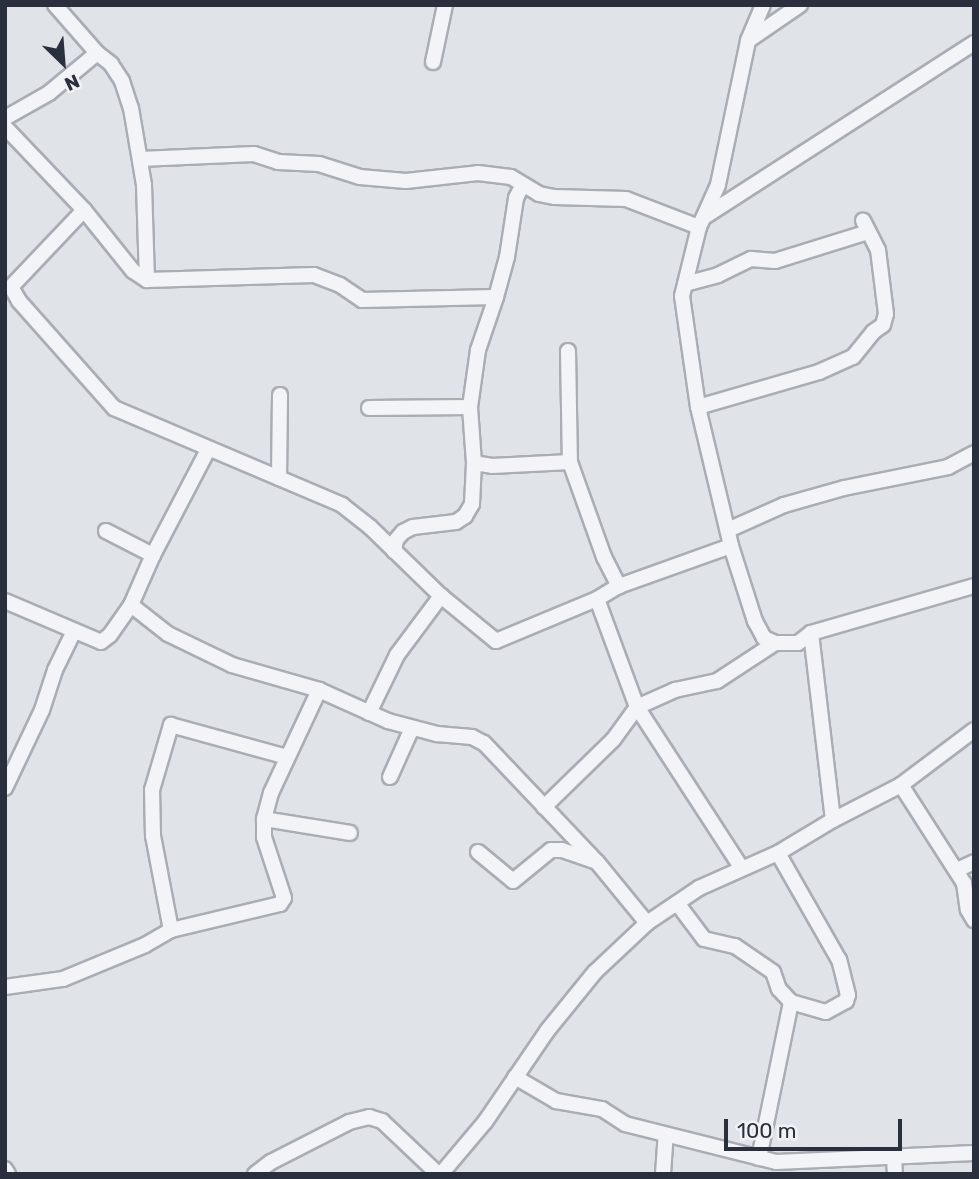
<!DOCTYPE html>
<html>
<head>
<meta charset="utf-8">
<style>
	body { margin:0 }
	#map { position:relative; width:979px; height:1179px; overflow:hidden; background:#e0e3e8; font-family:Rubik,sans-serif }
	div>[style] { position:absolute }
	.roads { filter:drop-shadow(2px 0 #a9adb5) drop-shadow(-2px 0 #a9adb5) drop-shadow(0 2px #a9adb5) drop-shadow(0 -2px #a9adb5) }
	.street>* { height:14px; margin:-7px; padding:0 7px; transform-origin:7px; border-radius:7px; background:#f3f4f7 }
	span { translate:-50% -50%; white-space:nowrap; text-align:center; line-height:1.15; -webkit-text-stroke:5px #f0f2f6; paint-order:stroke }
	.frame { position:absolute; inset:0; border:7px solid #2a2f3e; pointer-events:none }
	.north { position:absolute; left:28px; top:28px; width:70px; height:70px; -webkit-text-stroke:5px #f0f2f6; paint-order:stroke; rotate:155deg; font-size:19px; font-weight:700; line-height:28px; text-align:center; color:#2a2f3e }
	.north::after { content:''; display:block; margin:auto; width:24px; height:32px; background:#2a2f3e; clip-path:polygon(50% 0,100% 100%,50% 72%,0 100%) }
	.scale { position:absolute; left:724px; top:1119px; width:178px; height:32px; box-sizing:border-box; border:4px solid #2a2f3e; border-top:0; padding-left:9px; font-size:21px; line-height:24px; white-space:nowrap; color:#2a2f3e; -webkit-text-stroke:5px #f0f2f6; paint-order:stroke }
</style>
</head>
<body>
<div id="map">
	<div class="roads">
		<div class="street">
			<div style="left:55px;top:5px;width:64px;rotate:48.8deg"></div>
			<div style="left:97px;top:53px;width:18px;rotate:38deg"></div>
			<div style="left:111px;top:64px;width:20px;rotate:57deg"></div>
			<div style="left:122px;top:81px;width:28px;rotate:72deg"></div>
			<div style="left:131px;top:108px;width:78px;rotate:80.4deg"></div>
			<div style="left:144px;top:185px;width:95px;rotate:88.2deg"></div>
			<div style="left:763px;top:5px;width:39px;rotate:113deg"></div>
			<div style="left:748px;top:41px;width:147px;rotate:101.8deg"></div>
			<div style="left:718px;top:185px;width:46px;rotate:114.3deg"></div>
			<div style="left:699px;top:227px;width:71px;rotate:103.8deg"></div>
			<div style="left:682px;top:296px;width:112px;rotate:81.8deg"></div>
			<div style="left:698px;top:407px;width:143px;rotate:76.6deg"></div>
			<div style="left:731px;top:546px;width:79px;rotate:72.3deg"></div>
			<div style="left:755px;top:621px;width:19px;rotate:62deg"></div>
			<div style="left:764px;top:638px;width:12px;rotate:24deg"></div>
			<div style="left:775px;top:643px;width:23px"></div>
			<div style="left:798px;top:643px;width:16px;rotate:-38deg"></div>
			<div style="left:811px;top:633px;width:170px;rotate:-16.1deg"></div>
			<div style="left:749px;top:40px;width:62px;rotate:-34.5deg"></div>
			<div style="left:433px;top:62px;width:58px;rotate:-78.1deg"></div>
			<div style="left:5px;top:118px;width:51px;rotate:-29.6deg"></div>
			<div style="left:49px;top:93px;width:62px;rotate:-39.8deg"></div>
			<div style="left:5px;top:127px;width:115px;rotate:46.4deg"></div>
			<div style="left:84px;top:210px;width:78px;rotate:51.2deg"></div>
			<div style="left:133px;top:271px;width:17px;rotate:33deg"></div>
			<div style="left:147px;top:280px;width:167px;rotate:-1.7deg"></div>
			<div style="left:314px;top:275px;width:28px;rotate:21deg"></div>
			<div style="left:340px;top:285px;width:27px;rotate:34deg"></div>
			<div style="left:362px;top:300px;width:134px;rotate:-1.3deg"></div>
			<div style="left:140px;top:159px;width:114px;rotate:-2.5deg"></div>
			<div style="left:254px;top:154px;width:25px;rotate:18deg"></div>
			<div style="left:278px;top:162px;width:41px;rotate:2.8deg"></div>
			<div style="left:319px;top:164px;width:43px;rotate:17.6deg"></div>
			<div style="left:360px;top:177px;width:46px;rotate:5deg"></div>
			<div style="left:406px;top:181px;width:72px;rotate:-6.3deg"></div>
			<div style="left:478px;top:173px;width:33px;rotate:7deg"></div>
			<div style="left:511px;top:177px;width:33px;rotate:31deg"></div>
			<div style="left:539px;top:194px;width:16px;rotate:11deg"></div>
			<div style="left:555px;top:197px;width:71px;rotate:1.6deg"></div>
			<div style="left:626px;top:199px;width:78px;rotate:21deg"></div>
			<div style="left:84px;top:210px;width:106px;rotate:133.5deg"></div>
			<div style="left:11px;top:287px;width:16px;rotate:60deg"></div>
			<div style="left:19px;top:301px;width:143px;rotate:48.4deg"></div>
			<div style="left:114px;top:408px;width:248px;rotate:23deg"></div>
			<div style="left:342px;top:505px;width:36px;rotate:38deg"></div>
			<div style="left:370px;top:527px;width:99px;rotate:44.2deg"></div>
			<div style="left:441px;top:596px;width:71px;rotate:39.3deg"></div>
			<div style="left:496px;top:641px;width:109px;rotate:-22.6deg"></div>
			<div style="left:597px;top:599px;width:26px;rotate:-31deg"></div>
			<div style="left:619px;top:586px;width:119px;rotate:-19.7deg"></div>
			<div style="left:704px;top:217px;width:321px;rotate:-32.8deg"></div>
			<div style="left:685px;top:284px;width:34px;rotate:-15deg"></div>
			<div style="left:718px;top:275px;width:37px;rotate:-26deg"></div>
			<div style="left:751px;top:259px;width:24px;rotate:5deg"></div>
			<div style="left:775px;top:261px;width:97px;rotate:-17.3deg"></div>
			<div style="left:568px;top:351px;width:111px;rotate:89deg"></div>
			<div style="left:570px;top:462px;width:101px;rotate:70.3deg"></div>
			<div style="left:604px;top:557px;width:33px;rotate:63deg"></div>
			<div style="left:698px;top:407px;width:126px;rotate:-16.1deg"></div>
			<div style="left:819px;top:372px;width:37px;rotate:-24deg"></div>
			<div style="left:853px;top:357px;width:32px;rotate:-51deg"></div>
			<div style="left:873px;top:332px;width:12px;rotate:-35deg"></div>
			<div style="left:883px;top:325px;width:11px;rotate:-75deg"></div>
			<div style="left:886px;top:314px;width:64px;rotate:-97.1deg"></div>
			<div style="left:878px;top:250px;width:33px;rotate:-117deg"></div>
			<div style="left:369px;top:408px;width:101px;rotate:-0.6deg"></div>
			<div style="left:474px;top:463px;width:18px;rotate:9deg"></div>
			<div style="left:492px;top:466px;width:78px;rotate:-2.9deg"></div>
			<div style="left:279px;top:478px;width:83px;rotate:-89.3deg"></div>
			<div style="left:728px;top:530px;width:61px;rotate:-24.1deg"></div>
			<div style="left:784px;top:505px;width:62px;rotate:-15.8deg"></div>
			<div style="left:844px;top:488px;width:106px;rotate:-11.4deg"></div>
			<div style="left:948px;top:467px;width:30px;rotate:-28deg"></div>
			<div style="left:106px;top:531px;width:53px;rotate:27.1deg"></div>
			<div style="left:394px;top:551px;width:11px;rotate:-80deg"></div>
			<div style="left:396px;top:540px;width:11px;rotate:-49deg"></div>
			<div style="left:403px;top:532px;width:11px;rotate:-27deg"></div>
			<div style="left:413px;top:527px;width:43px;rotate:-6.6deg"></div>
			<div style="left:456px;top:522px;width:11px;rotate:-34deg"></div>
			<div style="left:465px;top:516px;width:14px;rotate:-60deg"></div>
			<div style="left:472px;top:504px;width:41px;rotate:-87.2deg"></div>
			<div style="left:474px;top:463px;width:56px;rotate:-94.1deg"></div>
			<div style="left:470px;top:407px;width:58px;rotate:-82deg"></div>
			<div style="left:478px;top:350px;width:56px;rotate:-71.2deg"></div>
			<div style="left:496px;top:297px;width:41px;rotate:-74.6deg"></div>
			<div style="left:507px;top:257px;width:60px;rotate:-81.3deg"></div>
			<div style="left:516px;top:198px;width:13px;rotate:-63deg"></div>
			<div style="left:597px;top:599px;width:115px;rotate:69.7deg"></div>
			<div style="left:637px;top:707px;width:191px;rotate:57deg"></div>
			<div style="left:5px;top:601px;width:104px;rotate:23.1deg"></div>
			<div style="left:101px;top:642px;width:11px;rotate:-38deg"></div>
			<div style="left:110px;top:635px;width:37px;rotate:-55deg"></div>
			<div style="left:131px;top:605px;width:55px;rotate:-66.3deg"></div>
			<div style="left:153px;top:555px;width:119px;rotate:-62.4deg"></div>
			<div style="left:131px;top:605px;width:47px;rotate:38.1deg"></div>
			<div style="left:168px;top:634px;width:71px;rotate:25.8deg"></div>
			<div style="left:232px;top:665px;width:91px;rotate:16deg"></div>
			<div style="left:319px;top:690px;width:76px;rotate:24.2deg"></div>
			<div style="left:388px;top:721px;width:51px;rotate:14.9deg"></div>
			<div style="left:437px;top:734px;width:35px;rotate:5deg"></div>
			<div style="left:472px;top:737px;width:13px;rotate:27deg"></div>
			<div style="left:484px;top:743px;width:164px;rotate:46.5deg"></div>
			<div style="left:597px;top:862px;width:79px;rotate:50.7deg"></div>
			<div style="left:811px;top:633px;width:188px;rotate:83.3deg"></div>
			<div style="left:369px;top:713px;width:64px;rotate:-64.2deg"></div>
			<div style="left:397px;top:655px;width:74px;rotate:-53.3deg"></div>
			<div style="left:390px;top:777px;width:54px;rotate:-65.8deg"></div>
			<div style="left:901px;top:785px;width:117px;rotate:57.3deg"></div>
			<div style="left:964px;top:883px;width:27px;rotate:82deg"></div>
			<div style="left:968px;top:910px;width:12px;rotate:59deg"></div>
			<div style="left:5px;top:788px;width:86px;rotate:-64.6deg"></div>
			<div style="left:42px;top:710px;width:42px;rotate:-72deg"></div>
			<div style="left:55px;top:670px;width:43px;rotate:-64deg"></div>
			<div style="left:544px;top:807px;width:96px;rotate:-44.2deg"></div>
			<div style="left:613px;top:740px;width:41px;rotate:-54deg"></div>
			<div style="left:637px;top:707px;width:42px;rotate:-24.1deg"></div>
			<div style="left:675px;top:690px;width:43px;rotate:-12.1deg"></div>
			<div style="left:717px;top:681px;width:69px;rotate:-33.2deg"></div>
			<div style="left:264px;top:819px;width:87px;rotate:9.2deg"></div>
			<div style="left:478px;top:852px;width:45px;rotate:39.6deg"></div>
			<div style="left:513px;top:881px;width:49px;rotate:-39.2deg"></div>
			<div style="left:551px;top:850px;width:11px"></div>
			<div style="left:562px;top:850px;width:36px;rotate:19deg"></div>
			<div style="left:957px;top:870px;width:19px;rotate:-25deg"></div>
			<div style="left:677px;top:903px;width:45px;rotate:53.1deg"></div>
			<div style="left:704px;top:939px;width:32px;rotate:13deg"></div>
			<div style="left:735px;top:946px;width:46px;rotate:34.4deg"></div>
			<div style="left:773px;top:972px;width:18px;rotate:71deg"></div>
			<div style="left:779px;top:989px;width:18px;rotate:47deg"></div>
			<div style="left:791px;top:1002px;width:36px;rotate:16deg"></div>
			<div style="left:826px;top:1012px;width:23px;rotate:-29deg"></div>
			<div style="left:846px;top:1001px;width:6px;rotate:-72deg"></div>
			<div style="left:848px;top:995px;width:36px;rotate:-104deg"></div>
			<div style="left:839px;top:960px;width:123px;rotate:-119.7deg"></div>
			<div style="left:171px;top:930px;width:96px;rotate:-100.8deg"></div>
			<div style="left:153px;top:836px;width:46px;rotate:-91.2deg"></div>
			<div style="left:152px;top:790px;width:68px;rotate:-73.7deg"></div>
			<div style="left:171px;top:725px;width:120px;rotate:15.4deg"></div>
			<div style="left:5px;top:987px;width:59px;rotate:-7.9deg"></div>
			<div style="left:63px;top:979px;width:89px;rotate:-22.5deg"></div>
			<div style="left:145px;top:945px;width:30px;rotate:-30deg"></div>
			<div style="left:171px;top:930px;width:112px;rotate:-13.4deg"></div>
			<div style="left:280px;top:904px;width:7px;rotate:-56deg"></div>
			<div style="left:284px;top:898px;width:64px;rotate:-108.2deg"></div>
			<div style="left:264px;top:837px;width:18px;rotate:-90deg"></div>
			<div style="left:264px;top:819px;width:27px;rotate:-75deg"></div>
			<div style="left:271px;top:793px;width:114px;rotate:-65deg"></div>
			<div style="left:515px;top:1077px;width:48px;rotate:30.3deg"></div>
			<div style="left:556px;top:1101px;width:47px;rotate:9.9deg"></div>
			<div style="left:602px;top:1109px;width:27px;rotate:33deg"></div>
			<div style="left:625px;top:1124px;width:156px;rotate:14.1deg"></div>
			<div style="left:776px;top:1162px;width:198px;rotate:-2.6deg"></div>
			<div style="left:894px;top:1157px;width:17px;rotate:87deg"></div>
			<div style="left:759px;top:1158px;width:159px;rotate:-78.4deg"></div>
			<div style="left:5px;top:1169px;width:6px;rotate:59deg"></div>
			<div style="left:255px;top:1174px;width:20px;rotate:-37deg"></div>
			<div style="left:271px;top:1162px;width:88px;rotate:-27.1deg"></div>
			<div style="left:349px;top:1122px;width:21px;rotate:-14deg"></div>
			<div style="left:369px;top:1117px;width:14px;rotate:17deg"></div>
			<div style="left:382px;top:1121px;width:77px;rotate:43.4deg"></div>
			<div style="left:441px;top:1174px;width:68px;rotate:-49.8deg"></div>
			<div style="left:485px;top:1122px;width:110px;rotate:-55.7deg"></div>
			<div style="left:547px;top:1031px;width:76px;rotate:-50.9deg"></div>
			<div style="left:595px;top:972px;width:71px;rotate:-43.3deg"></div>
			<div style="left:647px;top:923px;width:63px;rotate:-33.9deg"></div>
			<div style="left:699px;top:888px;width:86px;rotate:-23.9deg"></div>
			<div style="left:778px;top:853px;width:64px;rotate:-31deg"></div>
			<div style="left:833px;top:820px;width:76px;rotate:-27.2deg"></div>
			<div style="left:901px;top:785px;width:91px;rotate:-37deg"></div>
			<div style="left:663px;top:1174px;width:39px;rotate:-86deg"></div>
		</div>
	</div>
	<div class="frame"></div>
	<div class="north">N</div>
	<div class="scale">100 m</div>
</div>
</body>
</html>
